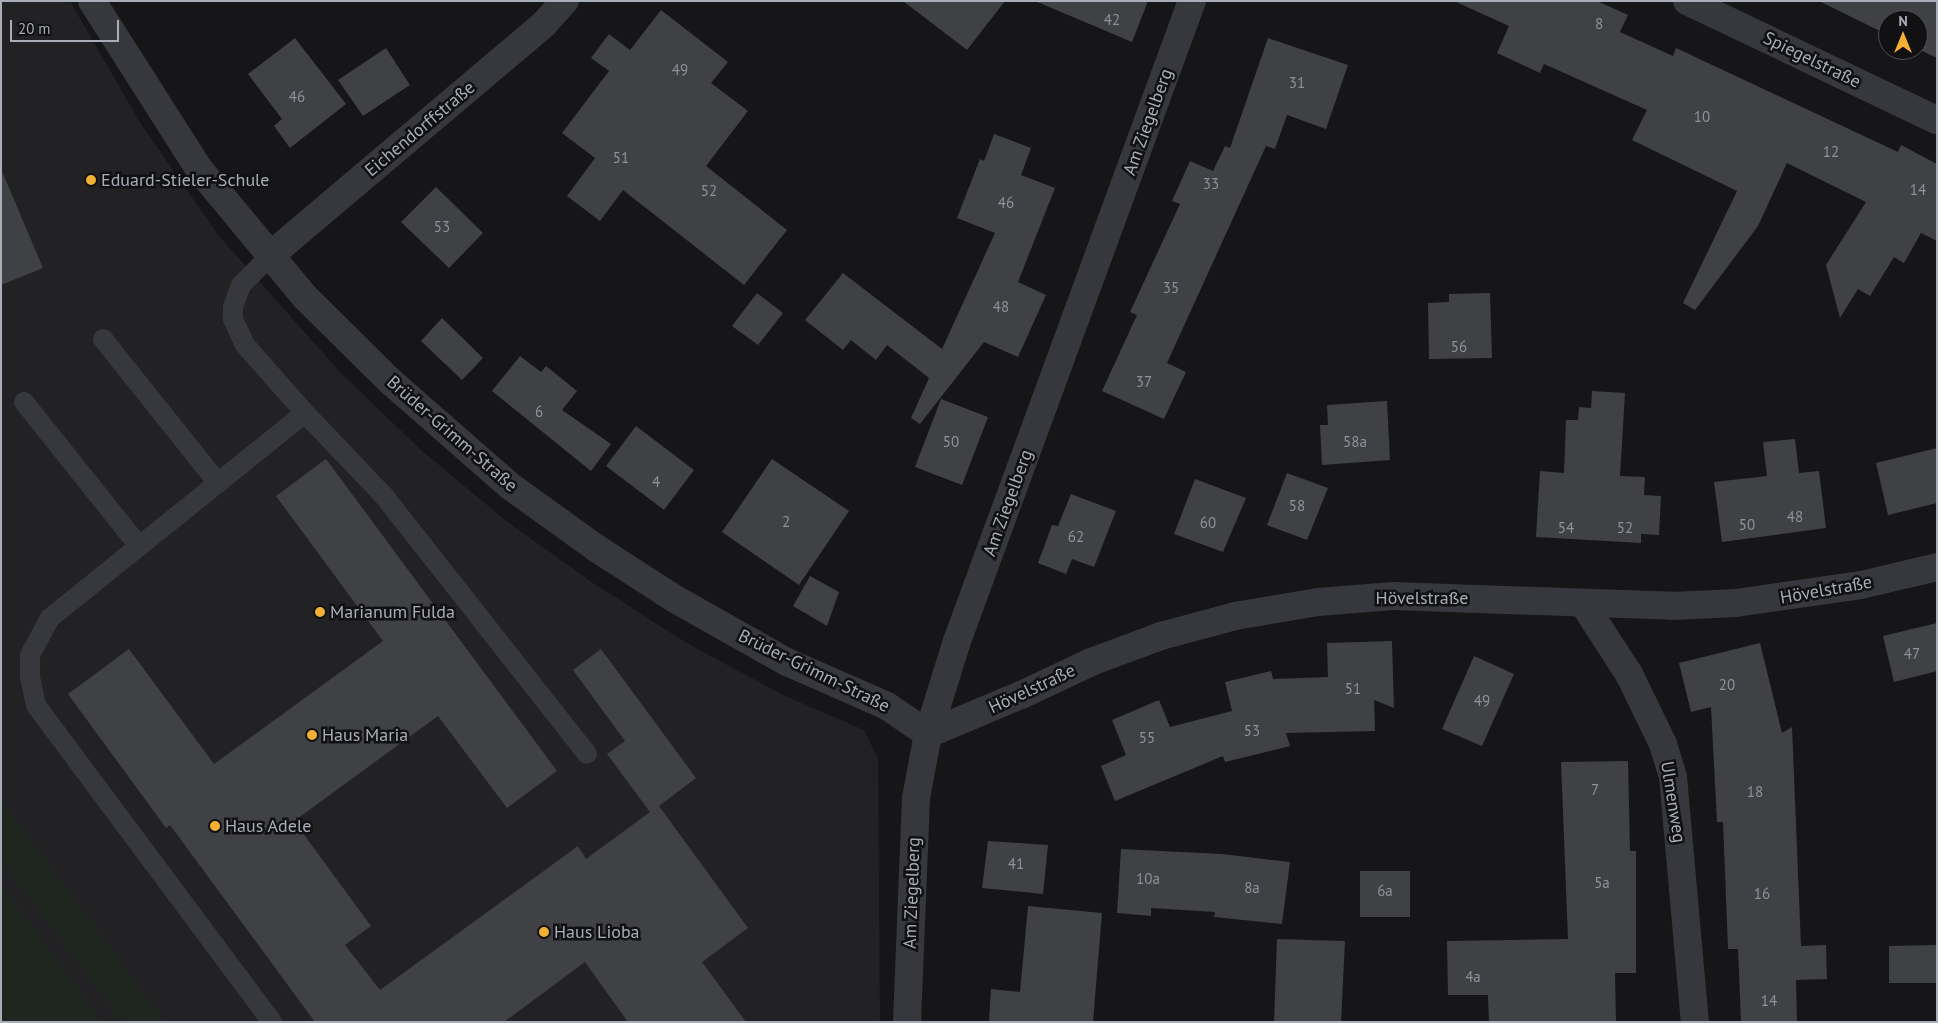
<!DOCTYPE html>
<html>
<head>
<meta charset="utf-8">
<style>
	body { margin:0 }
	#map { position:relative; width:1938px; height:1023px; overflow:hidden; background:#161618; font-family:"PT Sans",sans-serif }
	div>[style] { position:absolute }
	.built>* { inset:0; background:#222225 }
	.green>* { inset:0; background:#1e261f }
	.building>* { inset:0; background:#404145 }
	.service>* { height:20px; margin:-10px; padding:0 10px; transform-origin:10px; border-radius:10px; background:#37383d }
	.minor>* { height:28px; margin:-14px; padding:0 14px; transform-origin:14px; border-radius:14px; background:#37383d }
	.dots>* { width:14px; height:14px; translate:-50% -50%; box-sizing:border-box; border:2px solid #111113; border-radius:50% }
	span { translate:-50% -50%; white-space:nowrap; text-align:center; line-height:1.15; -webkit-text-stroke:5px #111113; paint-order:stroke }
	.number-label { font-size:15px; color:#8e929b }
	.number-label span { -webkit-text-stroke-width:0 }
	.street-label { font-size:18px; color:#a8adb8 }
	.poi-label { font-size:18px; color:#a8adb8 }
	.left { translate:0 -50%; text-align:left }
	.frame { position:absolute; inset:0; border:2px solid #a8adb8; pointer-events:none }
	.north { position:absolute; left:1878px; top:10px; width:50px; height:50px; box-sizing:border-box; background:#111113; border:1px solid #4d4f55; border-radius:50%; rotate:0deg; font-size:14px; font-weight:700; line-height:20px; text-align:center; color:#a8adb8 }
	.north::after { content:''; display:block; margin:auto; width:18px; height:22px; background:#f2b134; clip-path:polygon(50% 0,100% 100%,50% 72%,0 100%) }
	.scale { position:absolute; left:10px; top:20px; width:109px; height:22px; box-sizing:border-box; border:2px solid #a8adb8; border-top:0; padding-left:6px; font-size:15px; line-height:18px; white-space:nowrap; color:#a8adb8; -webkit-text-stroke:4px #111113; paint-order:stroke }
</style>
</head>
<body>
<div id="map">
	<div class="built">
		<div style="clip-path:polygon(1px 1px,70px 1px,141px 124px,219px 236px,341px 373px,421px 450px,505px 520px,593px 583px,685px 642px,783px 695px,864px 730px,878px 759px,880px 1022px,1px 1022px)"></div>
	</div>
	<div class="green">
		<div style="clip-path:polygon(1px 799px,165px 1022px,122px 1022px,1px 860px)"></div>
		<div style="clip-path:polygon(1px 884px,103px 1022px,1px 1022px)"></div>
	</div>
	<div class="building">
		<div style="clip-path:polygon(903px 1px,1005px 1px,967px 50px)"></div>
		<div style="clip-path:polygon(1035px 1px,1148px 1px,1132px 42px)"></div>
		<div style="clip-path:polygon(1454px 1px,1597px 1px,1628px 15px,1620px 32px,1673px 56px,1676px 48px,1898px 152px,1901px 145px,1937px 164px,1937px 241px,1921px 233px,1904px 263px,1894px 257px,1870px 296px,1858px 289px,1840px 318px,1826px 265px,1866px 202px,1787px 163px,1758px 226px,1695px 310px,1683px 303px,1737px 191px,1632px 140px,1647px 110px,1544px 64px,1540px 73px,1497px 53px,1509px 26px)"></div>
		<div style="clip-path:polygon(1819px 1px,1937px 1px,1937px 58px,1918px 49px,1918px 20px,1888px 20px,1888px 35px)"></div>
		<div style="clip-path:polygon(661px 10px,728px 62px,711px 83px,748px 111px,706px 166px,787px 230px,744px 285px,623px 190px,600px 221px,567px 196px,595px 158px,562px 133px,609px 71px,591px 58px,609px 34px,630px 50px)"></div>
		<div style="clip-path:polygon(295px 38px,346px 104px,290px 148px,274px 126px,282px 119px,248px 74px)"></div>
		<div style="clip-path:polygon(1268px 38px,1348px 65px,1326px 129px,1287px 115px,1275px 149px,1266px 146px,1167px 363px,1186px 372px,1164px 419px,1102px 391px,1137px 315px,1130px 312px,1180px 204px,1172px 201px,1190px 161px,1213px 171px,1225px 146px,1230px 148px)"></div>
		<div style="clip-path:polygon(386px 48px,410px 85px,363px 116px,338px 80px)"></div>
		<div style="clip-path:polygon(994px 134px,1031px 148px,1021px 175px,1055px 188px,1018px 282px,1046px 295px,1018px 357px,984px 342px,920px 424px,911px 418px,929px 378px,887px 345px,876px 360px,851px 340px,843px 350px,805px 320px,843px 273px,942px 349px,995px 233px,957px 218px,980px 159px,984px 161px)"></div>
		<div style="clip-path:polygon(1px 169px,43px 268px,1px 285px)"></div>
		<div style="clip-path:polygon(436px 187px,483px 233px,449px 268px,401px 222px)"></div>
		<div style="clip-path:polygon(757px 293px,783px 313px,758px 345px,732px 326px)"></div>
		<div style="clip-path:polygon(1490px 293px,1492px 358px,1429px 359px,1428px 303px,1449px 302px,1449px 294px)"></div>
		<div style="clip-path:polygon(442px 318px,483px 358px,462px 380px,421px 341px)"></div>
		<div style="clip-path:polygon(520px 356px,541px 372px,546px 366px,577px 391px,562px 410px,611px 444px,591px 471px,492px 391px)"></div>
		<div style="clip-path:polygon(1592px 391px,1625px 393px,1620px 476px,1645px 477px,1644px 495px,1661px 496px,1659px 535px,1641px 534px,1641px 543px,1536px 537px,1540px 471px,1564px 473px,1566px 420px,1578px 420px,1579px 407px,1591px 408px)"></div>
		<div style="clip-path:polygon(941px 399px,988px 417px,962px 485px,915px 467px)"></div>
		<div style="clip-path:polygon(1387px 401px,1390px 460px,1322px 465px,1320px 425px,1328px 425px,1327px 405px)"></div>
		<div style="clip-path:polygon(636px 426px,694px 470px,664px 510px,606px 466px)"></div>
		<div style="clip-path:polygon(1795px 439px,1799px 473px,1819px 471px,1826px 528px,1722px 542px,1714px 482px,1767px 476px,1763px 442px)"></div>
		<div style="clip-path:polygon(1937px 448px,1937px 503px,1888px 515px,1876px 463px)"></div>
		<div style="clip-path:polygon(326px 459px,557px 771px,507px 808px,438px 716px,294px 821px,371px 926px,345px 945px,380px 990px,578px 846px,586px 859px,650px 812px,607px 754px,625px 741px,573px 670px,601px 649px,696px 778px,659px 806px,748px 928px,702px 962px,746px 1022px,628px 1022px,585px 962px,504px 1022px,315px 1022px,170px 825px,166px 828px,68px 694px,129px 649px,214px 764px,383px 641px,276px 496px)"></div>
		<div style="clip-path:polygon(772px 459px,849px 511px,799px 585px,722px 532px)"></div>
		<div style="clip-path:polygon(1287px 473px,1328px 488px,1307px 540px,1267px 525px)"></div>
		<div style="clip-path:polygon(1195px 479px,1246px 498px,1223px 552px,1174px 534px)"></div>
		<div style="clip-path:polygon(1071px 494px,1116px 511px,1094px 567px,1072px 559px,1066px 574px,1038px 563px,1052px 525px,1058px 526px)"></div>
		<div style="clip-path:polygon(810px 576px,839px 592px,827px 626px,793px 606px)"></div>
		<div style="clip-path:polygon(1937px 623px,1937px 671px,1894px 682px,1883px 636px)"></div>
		<div style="clip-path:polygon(1392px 641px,1394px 708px,1374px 700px,1375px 731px,1286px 733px,1290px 746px,1225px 762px,1223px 756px,1115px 801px,1101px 766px,1126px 755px,1112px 720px,1159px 700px,1170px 727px,1232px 711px,1225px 682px,1271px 671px,1273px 679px,1328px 677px,1327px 643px)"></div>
		<div style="clip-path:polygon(1760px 643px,1782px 733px,1792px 727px,1801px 946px,1826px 945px,1827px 979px,1796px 980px,1797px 1022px,1741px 1022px,1738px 949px,1728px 949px,1723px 822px,1717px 822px,1711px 707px,1691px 712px,1679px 663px)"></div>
		<div style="clip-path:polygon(1474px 656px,1514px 674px,1482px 746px,1442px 729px)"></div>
		<div style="clip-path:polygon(1628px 761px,1630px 851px,1636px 851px,1636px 973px,1615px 973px,1616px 1022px,1489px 1022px,1488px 995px,1448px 995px,1447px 941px,1568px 939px,1561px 762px)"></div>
		<div style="clip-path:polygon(988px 841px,1048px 845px,1043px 894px,982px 888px)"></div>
		<div style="clip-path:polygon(1121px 849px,1222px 854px,1290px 862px,1282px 924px,1214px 917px,1215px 912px,1151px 908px,1151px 916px,1117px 913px)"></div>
		<div style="clip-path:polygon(1360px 871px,1410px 871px,1410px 917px,1360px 917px)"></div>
		<div style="clip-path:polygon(1028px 906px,1102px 913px,1093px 1022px,989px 1022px,991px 989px,1020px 992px)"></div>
		<div style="clip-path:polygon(1277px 939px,1345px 941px,1341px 1022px,1274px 1022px)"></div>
		<div style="clip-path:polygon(1937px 945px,1937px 983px,1889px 983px,1889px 946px)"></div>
	</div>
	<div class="service">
		<div style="left:103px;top:339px;width:184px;rotate:51.4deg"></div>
		<div style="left:24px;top:402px;width:184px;rotate:51.4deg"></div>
		<div style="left:305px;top:413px;width:115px;rotate:46.4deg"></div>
		<div style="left:384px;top:496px;width:328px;rotate:51.8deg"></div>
		<div style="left:272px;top:1022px;width:395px;rotate:-126.7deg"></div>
		<div style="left:36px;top:705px;width:29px;rotate:-102deg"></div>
		<div style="left:30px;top:677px;width:22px;rotate:-90deg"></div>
		<div style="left:30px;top:655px;width:42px;rotate:-61.6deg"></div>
		<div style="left:50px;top:618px;width:327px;rotate:-38.8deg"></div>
		<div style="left:305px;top:413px;width:91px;rotate:-131.4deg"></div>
		<div style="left:245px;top:345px;width:29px;rotate:-115deg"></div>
		<div style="left:233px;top:319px;width:12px;rotate:-90deg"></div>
		<div style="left:233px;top:307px;width:23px;rotate:-70deg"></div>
		<div style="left:241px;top:285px;width:44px;rotate:-45deg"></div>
	</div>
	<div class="minor">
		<div style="left:92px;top:1px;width:199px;rotate:57.5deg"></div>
		<div style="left:199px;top:169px;width:166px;rotate:50.4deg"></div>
		<div style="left:305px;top:297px;width:120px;rotate:44.7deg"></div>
		<div style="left:390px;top:381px;width:159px;rotate:41.2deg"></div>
		<div style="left:510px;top:486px;width:106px;rotate:35.8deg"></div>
		<div style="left:596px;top:548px;width:94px;rotate:32.8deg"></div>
		<div style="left:675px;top:599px;width:129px;rotate:29.4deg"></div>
		<div style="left:787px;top:662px;width:109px;rotate:23.7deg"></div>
		<div style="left:887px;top:706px;width:50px;rotate:34.3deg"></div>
		<div style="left:1687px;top:1px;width:277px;rotate:25.5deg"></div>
		<div style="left:272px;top:254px;width:356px;rotate:-40.2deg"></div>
		<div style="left:544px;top:24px;width:31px;rotate:-48deg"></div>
		<div style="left:1583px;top:603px;width:85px;rotate:57.1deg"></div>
		<div style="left:1629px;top:674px;width:78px;rotate:64.1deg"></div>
		<div style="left:1663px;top:744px;width:34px;rotate:73deg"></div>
		<div style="left:1673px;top:777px;width:246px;rotate:84.9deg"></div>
		<div style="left:928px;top:734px;width:101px;rotate:-22.8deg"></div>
		<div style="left:1021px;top:695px;width:77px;rotate:-25.2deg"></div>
		<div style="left:1091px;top:662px;width:75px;rotate:-20.4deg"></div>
		<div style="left:1161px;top:636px;width:77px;rotate:-15.1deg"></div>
		<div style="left:1235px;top:616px;width:84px;rotate:-9.6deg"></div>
		<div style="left:1318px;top:602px;width:75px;rotate:-4.6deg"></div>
		<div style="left:1393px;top:596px;width:280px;rotate:2deg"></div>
		<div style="left:1673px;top:606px;width:63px;rotate:-2.7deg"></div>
		<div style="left:1736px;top:603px;width:126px;rotate:-8.2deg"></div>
		<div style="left:1861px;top:585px;width:78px;rotate:-13.3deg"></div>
		<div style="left:907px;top:1022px;width:224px;rotate:-87.7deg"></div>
		<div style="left:916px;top:798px;width:65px;rotate:-79.4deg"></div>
		<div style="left:928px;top:734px;width:97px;rotate:-72.7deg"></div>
		<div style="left:957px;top:641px;width:682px;rotate:-69.84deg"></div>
	</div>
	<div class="dots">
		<div style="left:91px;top:180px;background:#f2b134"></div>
		<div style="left:320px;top:612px;background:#f2b134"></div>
		<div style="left:312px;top:735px;background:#f2b134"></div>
		<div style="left:215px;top:826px;background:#f2b134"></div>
		<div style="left:544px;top:932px;background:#f2b134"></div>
	</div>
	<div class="number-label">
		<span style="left:1112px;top:20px">42</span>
		<span style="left:1599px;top:24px">8</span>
		<span style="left:680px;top:70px">49</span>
		<span style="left:1297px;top:83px">31</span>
		<span style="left:297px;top:97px">46</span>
		<span style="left:1702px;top:117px">10</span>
		<span style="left:1831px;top:152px">12</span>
		<span style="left:621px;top:158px">51</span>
		<span style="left:1211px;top:184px">33</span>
		<span style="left:1918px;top:190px">14</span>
		<span style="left:709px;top:191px">52</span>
		<span style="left:1006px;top:203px">46</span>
		<span style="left:442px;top:227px">53</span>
		<span style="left:1171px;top:288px">35</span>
		<span style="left:1001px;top:307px">48</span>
		<span style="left:1459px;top:347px">56</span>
		<span style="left:1144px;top:382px">37</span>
		<span style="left:539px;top:412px">6</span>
		<span style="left:951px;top:442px">50</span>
		<span style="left:1355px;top:442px">58a</span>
		<span style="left:656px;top:482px">4</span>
		<span style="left:1297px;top:506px">58</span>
		<span style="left:1795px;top:517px">48</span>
		<span style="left:786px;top:522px">2</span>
		<span style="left:1208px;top:523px">60</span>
		<span style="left:1747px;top:525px">50</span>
		<span style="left:1566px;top:528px">54</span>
		<span style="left:1625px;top:528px">52</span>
		<span style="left:1076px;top:537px">62</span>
		<span style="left:1912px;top:654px">47</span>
		<span style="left:1727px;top:685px">20</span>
		<span style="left:1353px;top:689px">51</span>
		<span style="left:1482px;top:701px">49</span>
		<span style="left:1252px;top:731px">53</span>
		<span style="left:1147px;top:738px">55</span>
		<span style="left:1595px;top:790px">7</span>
		<span style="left:1755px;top:792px">18</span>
		<span style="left:1016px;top:864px">41</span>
		<span style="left:1148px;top:879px">10a</span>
		<span style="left:1602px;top:883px">5a</span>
		<span style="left:1252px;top:888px">8a</span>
		<span style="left:1385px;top:891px">6a</span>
		<span style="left:1762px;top:894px">16</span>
		<span style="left:1473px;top:977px">4a</span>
		<span style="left:1769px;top:1001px">14</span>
	</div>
	<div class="street-label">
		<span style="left:1812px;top:60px;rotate:26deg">Spiegelstraße</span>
		<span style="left:1148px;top:122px;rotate:-70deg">Am Ziegelberg</span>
		<span style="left:420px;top:129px;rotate:-40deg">Eichendorffstraße</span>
		<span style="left:452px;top:434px;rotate:41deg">Brüder-Grimm-Straße</span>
		<span style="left:1008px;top:503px;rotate:-70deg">Am Ziegelberg</span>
		<span style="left:1826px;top:590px;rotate:-10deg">Hövelstraße</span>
		<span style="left:1422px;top:598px">Hövelstraße</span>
		<span style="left:814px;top:671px;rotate:26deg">Brüder-Grimm-Straße</span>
		<span style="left:1032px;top:689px;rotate:-25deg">Hövelstraße</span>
		<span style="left:1673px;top:802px;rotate:81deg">Ulmenweg</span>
		<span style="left:912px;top:893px;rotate:-88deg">Am Ziegelberg</span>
	</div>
	<div class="poi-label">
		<span class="left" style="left:101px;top:180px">Eduard-Stieler-Schule</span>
		<span class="left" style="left:330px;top:612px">Marianum Fulda</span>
		<span class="left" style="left:322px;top:735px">Haus Maria</span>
		<span class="left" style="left:225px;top:826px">Haus Adele</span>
		<span class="left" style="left:554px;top:932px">Haus Lioba</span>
	</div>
	<div class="frame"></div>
	<div class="north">N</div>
	<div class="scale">20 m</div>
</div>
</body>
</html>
